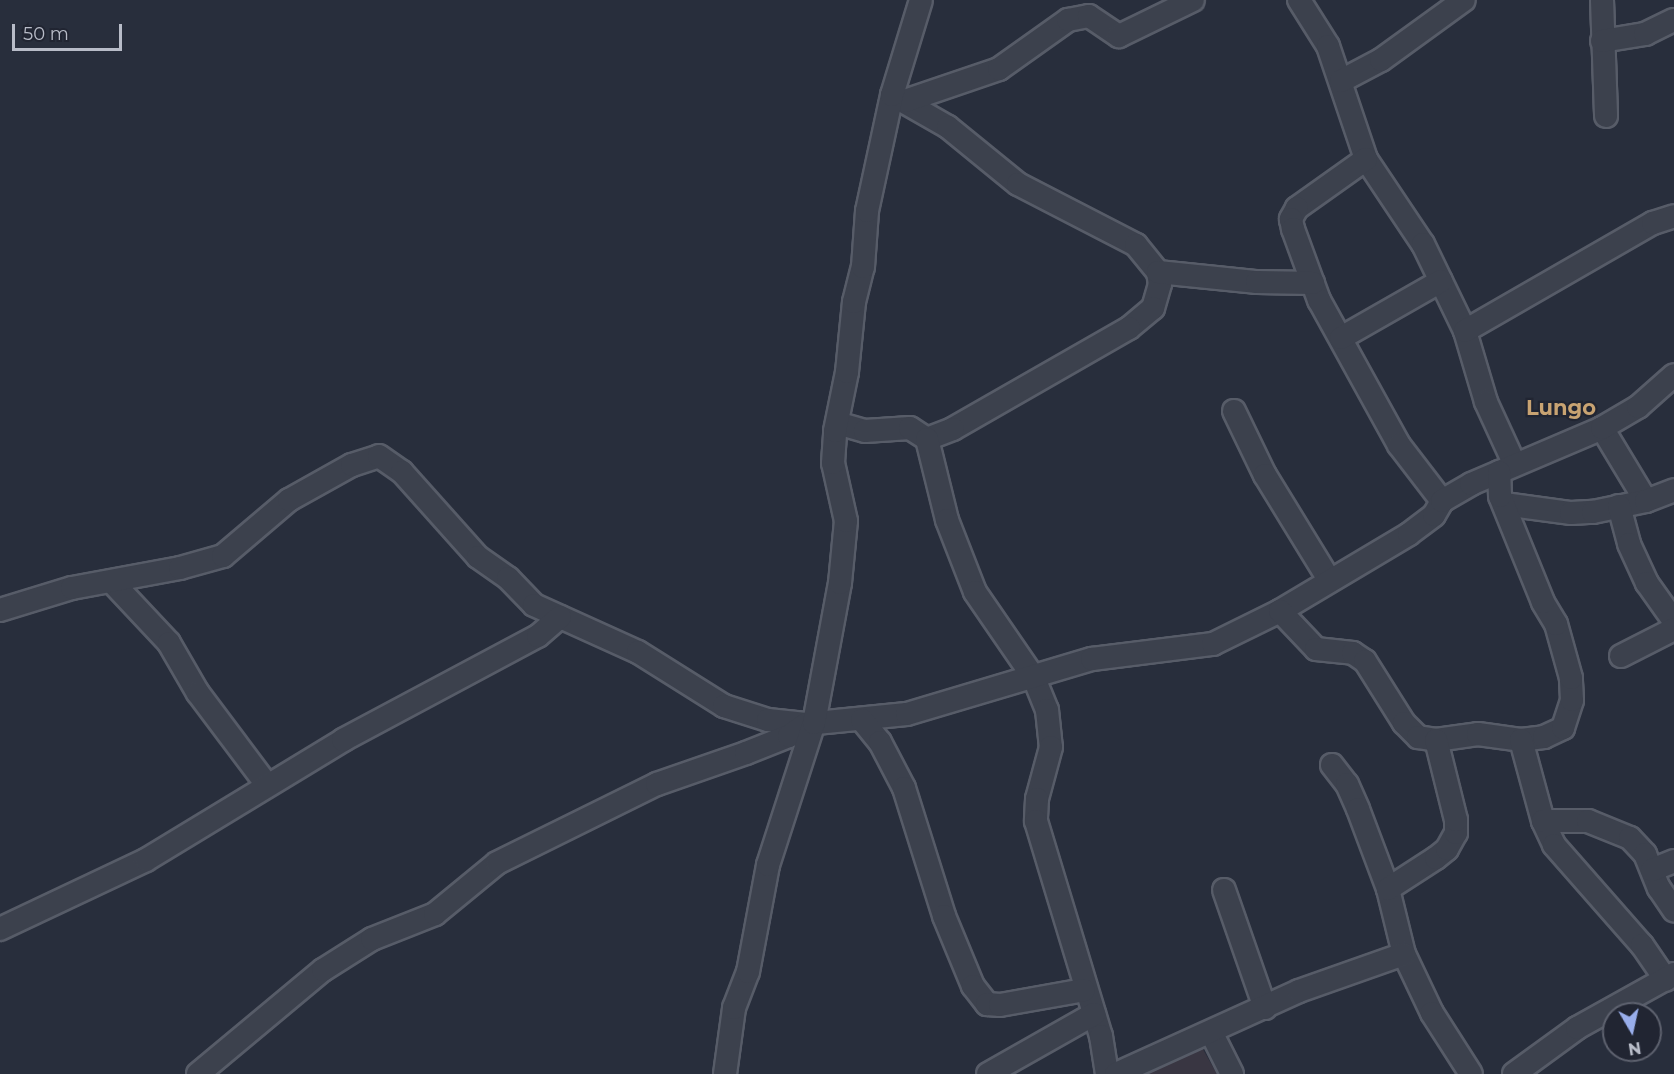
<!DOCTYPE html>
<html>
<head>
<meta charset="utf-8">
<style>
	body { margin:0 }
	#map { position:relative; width:1674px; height:1074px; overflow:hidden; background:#282e3c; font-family:Montserrat,sans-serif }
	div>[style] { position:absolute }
	.medical>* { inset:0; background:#393642 }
	.roads { filter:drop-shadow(2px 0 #575c68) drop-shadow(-2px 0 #575c68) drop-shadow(0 2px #575c68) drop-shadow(0 -2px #575c68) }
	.minor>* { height:22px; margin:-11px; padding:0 11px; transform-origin:11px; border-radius:11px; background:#3c414d }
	span { translate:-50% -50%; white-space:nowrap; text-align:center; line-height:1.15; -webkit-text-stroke:4.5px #212532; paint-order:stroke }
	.quarter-label { font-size:21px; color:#c8a372; font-weight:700 }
	.north { position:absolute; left:1602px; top:1002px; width:60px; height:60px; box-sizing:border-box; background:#212532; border:2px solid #5d616e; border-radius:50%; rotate:171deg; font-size:16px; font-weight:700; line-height:24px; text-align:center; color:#b8bcc8 }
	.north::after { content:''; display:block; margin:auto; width:21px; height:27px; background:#99aeeb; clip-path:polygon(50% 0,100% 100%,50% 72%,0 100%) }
	.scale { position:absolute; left:12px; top:24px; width:110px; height:27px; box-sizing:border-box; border:3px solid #b8bcc8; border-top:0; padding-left:8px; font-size:18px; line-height:21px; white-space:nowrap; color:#b8bcc8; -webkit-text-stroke:4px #212532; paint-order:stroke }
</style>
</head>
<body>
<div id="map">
	<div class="medical">
		<div style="clip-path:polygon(1201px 1046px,1217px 1074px,1144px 1074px)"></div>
	</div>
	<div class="roads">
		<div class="minor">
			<div style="left:1299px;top:0;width:54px;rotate:57.8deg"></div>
			<div style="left:1328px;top:46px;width:119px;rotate:71.4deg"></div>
			<div style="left:1366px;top:159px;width:102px;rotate:56.2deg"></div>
			<div style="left:1423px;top:244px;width:97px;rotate:64.2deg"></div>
			<div style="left:1465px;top:331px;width:74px;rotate:73.5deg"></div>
			<div style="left:1486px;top:402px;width:67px;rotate:65.3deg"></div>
			<div style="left:1602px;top:0;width:116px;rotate:88deg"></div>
			<div style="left:1602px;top:41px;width:44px;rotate:-9.2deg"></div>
			<div style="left:1645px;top:34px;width:32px;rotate:-26deg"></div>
			<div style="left:1341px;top:81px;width:45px;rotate:-27.7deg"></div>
			<div style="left:1381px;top:60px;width:102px;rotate:-35.9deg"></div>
			<div style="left:892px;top:95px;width:64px;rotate:29.7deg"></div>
			<div style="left:948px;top:127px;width:90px;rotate:39.2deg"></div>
			<div style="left:1018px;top:184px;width:133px;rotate:27.3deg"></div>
			<div style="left:1136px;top:245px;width:35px;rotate:51deg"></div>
			<div style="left:1158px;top:272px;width:12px;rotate:81deg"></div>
			<div style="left:1160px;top:284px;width:25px;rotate:106deg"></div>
			<div style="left:1153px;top:308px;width:31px;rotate:140deg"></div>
			<div style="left:1129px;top:328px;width:203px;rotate:150.2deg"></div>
			<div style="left:953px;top:429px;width:28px;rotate:159deg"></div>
			<div style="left:905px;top:101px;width:99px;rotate:-18.8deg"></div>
			<div style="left:999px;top:69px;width:85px;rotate:-35.4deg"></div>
			<div style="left:1068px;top:20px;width:21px;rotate:-11deg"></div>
			<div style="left:1089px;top:16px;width:36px;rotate:34deg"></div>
			<div style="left:1119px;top:36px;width:82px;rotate:-25.9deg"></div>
			<div style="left:1366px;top:159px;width:85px;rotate:144.6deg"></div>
			<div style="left:1297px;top:208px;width:13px;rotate:119deg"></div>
			<div style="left:1291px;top:219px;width:10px;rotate:79deg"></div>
			<div style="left:1293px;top:229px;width:76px;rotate:69.9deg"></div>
			<div style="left:1319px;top:300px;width:166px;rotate:61.1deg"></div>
			<div style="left:1399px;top:445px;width:71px;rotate:52.5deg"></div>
			<div style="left:1158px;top:272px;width:100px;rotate:5.8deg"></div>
			<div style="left:1257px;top:282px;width:56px;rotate:1deg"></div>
			<div style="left:1465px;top:331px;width:217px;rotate:-29.9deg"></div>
			<div style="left:1653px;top:223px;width:22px;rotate:-18deg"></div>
			<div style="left:1341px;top:338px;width:115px;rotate:-29.7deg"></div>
			<div style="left:1234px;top:411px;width:71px;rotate:64.2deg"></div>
			<div style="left:1265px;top:475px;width:124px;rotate:58.5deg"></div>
			<div style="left:837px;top:423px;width:29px;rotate:16deg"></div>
			<div style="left:865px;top:431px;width:45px;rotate:-3.8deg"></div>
			<div style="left:910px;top:428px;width:20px;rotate:33deg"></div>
			<div style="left:927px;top:439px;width:83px;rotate:76.1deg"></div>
			<div style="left:947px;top:520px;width:77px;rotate:68.7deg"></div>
			<div style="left:975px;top:592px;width:104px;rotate:55.5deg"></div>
			<div style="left:1034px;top:678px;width:35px;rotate:68deg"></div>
			<div style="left:1047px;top:710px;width:37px;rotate:84deg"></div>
			<div style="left:1051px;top:747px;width:54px;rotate:105.1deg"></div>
			<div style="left:1037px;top:799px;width:22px;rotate:93deg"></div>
			<div style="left:1036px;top:821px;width:225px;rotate:73.2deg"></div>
			<div style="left:1101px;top:1036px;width:38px;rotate:81deg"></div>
			<div style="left:1602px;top:428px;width:85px;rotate:58.9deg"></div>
			<div style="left:1504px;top:504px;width:68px;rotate:7.7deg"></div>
			<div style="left:1571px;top:513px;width:22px;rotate:-3deg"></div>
			<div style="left:1593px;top:512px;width:54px;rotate:-11.7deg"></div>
			<div style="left:1646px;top:501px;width:30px;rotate:-21deg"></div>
			<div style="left:1619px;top:506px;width:39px;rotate:75deg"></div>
			<div style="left:1629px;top:544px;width:43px;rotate:65.2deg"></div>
			<div style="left:1647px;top:583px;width:47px;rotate:54.6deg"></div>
			<div style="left:112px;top:582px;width:83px;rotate:46.9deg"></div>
			<div style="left:169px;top:643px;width:58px;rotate:59.9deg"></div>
			<div style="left:198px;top:693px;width:115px;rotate:53.1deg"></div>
			<div style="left:0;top:610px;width:75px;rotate:-17deg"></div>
			<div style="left:72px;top:588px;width:110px;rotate:-10.5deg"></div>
			<div style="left:180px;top:568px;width:45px;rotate:-15.6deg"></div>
			<div style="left:223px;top:556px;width:87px;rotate:-40.3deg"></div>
			<div style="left:289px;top:500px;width:72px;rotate:-29.1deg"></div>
			<div style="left:352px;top:465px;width:28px;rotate:-18deg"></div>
			<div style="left:379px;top:456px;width:28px;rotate:35deg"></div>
			<div style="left:402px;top:472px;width:114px;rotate:48.2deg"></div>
			<div style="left:478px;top:557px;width:37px;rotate:35deg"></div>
			<div style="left:508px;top:578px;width:37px;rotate:46deg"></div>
			<div style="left:534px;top:605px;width:114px;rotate:24.3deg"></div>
			<div style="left:638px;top:652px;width:102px;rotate:32.1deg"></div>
			<div style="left:724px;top:706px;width:46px;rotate:17.7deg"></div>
			<div style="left:768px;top:720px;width:38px;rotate:6deg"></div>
			<div style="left:806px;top:724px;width:101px;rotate:-5.7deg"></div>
			<div style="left:907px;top:714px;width:193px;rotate:-16.6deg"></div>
			<div style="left:1092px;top:659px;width:122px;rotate:-7.1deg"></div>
			<div style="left:1213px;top:644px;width:75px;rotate:-26.2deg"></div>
			<div style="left:1280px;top:611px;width:150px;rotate:-30.8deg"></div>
			<div style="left:1409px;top:534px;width:31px;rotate:-37deg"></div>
			<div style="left:1434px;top:515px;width:16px;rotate:-60deg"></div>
			<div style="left:1442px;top:501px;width:34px;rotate:-30deg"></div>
			<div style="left:1471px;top:484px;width:142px;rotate:-23.1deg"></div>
			<div style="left:1602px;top:428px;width:42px;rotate:-30.3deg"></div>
			<div style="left:1638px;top:407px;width:48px;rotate:-41.6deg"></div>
			<div style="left:1280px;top:611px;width:52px;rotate:46.5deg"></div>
			<div style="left:1316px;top:649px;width:37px;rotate:6deg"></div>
			<div style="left:1353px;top:653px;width:14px;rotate:34deg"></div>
			<div style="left:1365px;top:661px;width:73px;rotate:57.8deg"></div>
			<div style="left:1404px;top:723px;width:20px;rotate:45deg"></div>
			<div style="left:1418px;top:737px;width:18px;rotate:9deg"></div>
			<div style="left:1436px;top:740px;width:42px;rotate:-8.1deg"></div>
			<div style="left:1478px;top:734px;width:43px;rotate:7.9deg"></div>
			<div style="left:1521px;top:740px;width:23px;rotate:-7deg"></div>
			<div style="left:1544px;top:737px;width:21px;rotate:-25deg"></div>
			<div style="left:1563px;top:728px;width:29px;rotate:-72deg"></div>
			<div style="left:1572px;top:700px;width:22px;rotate:-93deg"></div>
			<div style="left:1571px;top:678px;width:56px;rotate:-105.5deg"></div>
			<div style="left:1556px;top:624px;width:26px;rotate:-121deg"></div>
			<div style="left:1543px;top:602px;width:114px;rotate:-112.1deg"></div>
			<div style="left:1500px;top:496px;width:24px;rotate:-92deg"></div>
			<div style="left:1621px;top:656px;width:59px;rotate:-27deg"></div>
			<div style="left:862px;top:720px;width:28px;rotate:51deg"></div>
			<div style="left:880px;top:742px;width:52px;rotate:62.4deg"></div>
			<div style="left:904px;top:788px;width:134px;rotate:72.6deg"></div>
			<div style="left:944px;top:916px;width:76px;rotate:67.5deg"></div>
			<div style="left:973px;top:986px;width:23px;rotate:52deg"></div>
			<div style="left:987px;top:1004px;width:13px;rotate:4deg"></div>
			<div style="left:1000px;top:1005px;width:85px;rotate:-10.1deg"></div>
			<div style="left:1521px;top:740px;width:84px;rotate:74.8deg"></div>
			<div style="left:1543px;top:821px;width:26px;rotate:65deg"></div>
			<div style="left:1554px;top:845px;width:133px;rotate:48.7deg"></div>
			<div style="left:1642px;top:945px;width:42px;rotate:55.6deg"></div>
			<div style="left:1332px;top:765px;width:24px;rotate:52deg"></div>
			<div style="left:1347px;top:784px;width:27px;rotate:66deg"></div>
			<div style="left:1358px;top:809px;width:85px;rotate:69.4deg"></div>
			<div style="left:1388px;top:889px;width:67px;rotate:76.2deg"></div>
			<div style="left:1404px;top:954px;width:65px;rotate:64.6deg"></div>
			<div style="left:1432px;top:1013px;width:72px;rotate:57.4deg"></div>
			<div style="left:1543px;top:821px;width:45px"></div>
			<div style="left:1588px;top:821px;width:45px;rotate:22deg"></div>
			<div style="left:1630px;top:838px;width:22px;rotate:47deg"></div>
			<div style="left:1645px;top:854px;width:37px;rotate:68deg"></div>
			<div style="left:1659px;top:888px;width:27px;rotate:56deg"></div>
			<div style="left:1652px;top:870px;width:24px;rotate:-22deg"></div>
			<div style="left:1388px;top:889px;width:57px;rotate:-32.9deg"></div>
			<div style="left:1436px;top:858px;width:14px;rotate:-39deg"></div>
			<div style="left:1447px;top:849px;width:18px;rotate:-61deg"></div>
			<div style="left:1456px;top:833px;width:13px;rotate:-90deg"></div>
			<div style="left:1456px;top:820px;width:82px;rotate:-104deg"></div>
			<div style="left:1224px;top:890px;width:125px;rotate:70.8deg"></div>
			<div style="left:0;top:929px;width:161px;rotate:-25.3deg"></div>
			<div style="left:146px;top:860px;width:231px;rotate:-31.3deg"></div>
			<div style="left:343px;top:740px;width:221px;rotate:-28.1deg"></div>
			<div style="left:538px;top:636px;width:29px;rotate:-41deg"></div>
			<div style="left:1212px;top:1034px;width:45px;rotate:63.4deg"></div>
			<div style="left:198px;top:1074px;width:163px;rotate:-39.8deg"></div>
			<div style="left:323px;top:970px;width:58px;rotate:-32.3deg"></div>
			<div style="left:372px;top:939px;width:68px;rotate:-21.6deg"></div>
			<div style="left:435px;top:914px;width:80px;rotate:-39.4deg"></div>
			<div style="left:497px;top:863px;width:178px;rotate:-26.3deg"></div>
			<div style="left:657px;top:784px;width:94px;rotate:-19.2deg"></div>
			<div style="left:746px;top:753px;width:46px;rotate:-21.6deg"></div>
			<div style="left:789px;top:736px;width:21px;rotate:-35deg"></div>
			<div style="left:725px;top:1074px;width:67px;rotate:-82.2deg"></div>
			<div style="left:734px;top:1008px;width:39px;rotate:-69deg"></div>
			<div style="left:748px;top:972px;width:109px;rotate:-79.4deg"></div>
			<div style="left:768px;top:865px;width:149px;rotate:-72.1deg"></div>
			<div style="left:814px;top:723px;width:142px;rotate:-79.5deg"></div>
			<div style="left:840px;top:583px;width:62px;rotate:-84.5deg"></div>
			<div style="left:846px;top:521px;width:59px;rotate:-102.6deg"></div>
			<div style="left:833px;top:463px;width:32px;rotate:-86deg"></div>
			<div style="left:835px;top:431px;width:60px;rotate:-78.5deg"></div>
			<div style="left:847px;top:372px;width:70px;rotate:-84.3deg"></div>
			<div style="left:854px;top:302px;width:36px;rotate:-76deg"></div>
			<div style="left:863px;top:267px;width:56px;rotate:-85.9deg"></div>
			<div style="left:867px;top:211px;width:119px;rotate:-77.8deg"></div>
			<div style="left:892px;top:95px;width:99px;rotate:-73deg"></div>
			<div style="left:988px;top:1074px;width:122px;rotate:-29.5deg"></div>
			<div style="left:1116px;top:1074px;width:201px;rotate:-24.4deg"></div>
			<div style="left:1299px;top:991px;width:111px;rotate:-19.4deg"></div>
			<div style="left:1514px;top:1074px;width:78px;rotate:-36.1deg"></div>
			<div style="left:1577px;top:1028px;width:111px;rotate:-29.1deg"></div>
		</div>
	</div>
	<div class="quarter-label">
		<span style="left:1561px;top:408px">Lungo</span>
	</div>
	<div class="north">N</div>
	<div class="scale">50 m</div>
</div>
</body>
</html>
